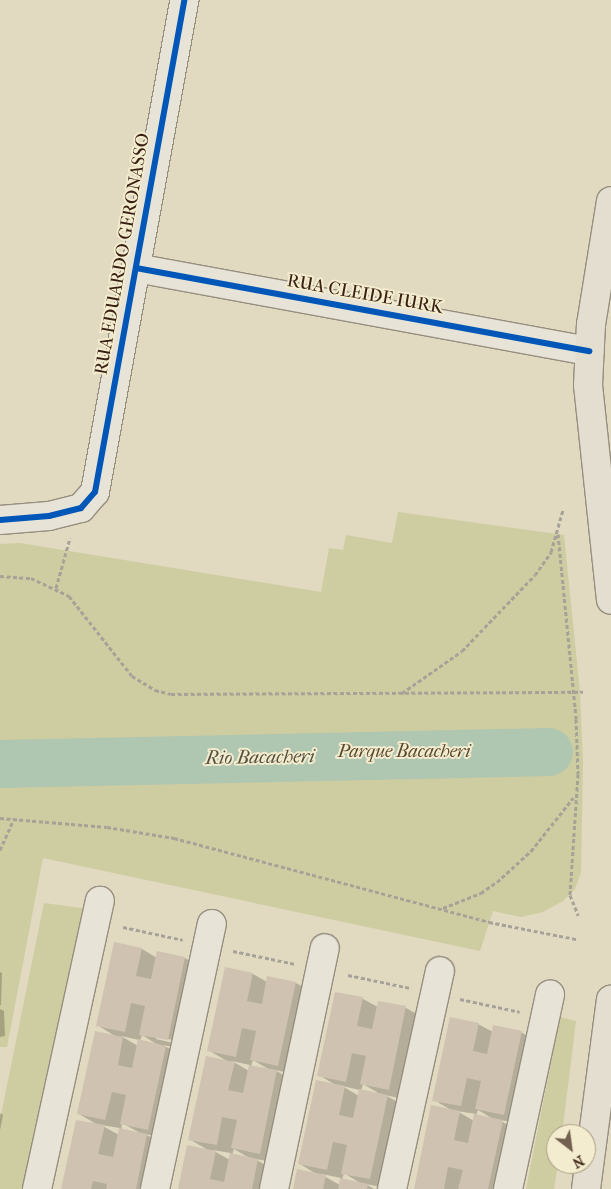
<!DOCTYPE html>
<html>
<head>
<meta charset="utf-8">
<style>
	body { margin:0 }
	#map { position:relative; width:611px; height:1189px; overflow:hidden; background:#e1d9c0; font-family:"IM FELL French Canon",serif }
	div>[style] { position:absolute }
	.green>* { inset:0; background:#cecca1 }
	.shadow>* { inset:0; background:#0003 }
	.river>* { height:48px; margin:-24px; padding:0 24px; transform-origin:24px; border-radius:24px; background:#afc6b1 }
	.building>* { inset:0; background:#cfc2b1 }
	.path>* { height:3px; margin-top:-1.5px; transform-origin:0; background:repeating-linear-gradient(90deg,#a7a297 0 4px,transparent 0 6.5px) }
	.roads { filter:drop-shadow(1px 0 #968e7f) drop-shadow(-1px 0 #968e7f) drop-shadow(0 1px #968e7f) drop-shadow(0 -1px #968e7f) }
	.minor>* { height:28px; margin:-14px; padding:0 14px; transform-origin:14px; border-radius:14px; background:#e7e3d6 }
	.major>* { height:28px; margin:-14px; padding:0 14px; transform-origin:14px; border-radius:14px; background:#e3decf }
	.cycleway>* { height:6px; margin:-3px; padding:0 3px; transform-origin:3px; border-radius:3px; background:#0057b8 }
	span { translate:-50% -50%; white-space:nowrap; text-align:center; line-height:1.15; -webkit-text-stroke:4px #f4ecce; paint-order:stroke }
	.street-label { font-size:18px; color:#382114 }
	.park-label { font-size:18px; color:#5a4931; font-style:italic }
	.water-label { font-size:19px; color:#555041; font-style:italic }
	.north { position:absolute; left:546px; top:1124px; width:50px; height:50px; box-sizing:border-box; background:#f4ecce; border:1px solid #a99b84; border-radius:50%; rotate:150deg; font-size:14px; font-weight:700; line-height:20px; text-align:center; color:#382114 }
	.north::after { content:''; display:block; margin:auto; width:18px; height:22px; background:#736150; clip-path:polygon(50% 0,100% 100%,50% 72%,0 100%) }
</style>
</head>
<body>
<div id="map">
	<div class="green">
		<div style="clip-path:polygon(398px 512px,564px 535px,580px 692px,583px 764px,581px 872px,575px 889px,563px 901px,543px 912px,521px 917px,493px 911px,480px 951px,43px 858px,7px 1047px,0 1047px,0 544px,20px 543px,321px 592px,329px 548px,343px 550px,346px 535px,392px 543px)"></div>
		<div style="clip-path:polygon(44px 903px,88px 909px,24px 1189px,0 1189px,0 1120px)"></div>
		<div style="clip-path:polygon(560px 1017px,576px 1021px,562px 1134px,556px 1134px,558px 1164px,554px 1189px,526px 1189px)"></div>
	</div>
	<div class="shadow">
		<div style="clip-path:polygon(evenodd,115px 943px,142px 949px,157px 958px,185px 958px,200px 967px,183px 1049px,163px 1045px,182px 1056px,164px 1138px,145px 1134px,163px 1144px,153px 1189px,63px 1189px,98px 1125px,79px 1114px,115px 1036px,97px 1025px,115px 943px,142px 1035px,158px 1045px,140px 1041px,142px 1035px,115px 943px,121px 1036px,139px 1040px,138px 1046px,121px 1036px,115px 943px,156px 1037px,174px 1040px,173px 1043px,156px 1039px,156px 1037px,115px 943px,122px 1123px,140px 1133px,121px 1130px,122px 1123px,115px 943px,101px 1125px,120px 1128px,119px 1135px,101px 1125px)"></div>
		<div style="clip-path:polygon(evenodd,226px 968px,253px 974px,267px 982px,268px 977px,296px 983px,312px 992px,294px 1074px,275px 1070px,293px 1081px,275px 1162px,255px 1159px,274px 1170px,270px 1189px,179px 1189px,208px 1150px,189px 1139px,227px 1061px,208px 1050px,226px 968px,253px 1060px,270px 1070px,251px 1066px,253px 1060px,226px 968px,232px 1061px,250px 1065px,249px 1071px,232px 1061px,226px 968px,234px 1149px,251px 1159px,232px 1155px,234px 1149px,226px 968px,212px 1150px,231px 1153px,230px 1160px,212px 1150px)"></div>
		<div style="clip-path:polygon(0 972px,2px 973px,1px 1005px,0 1005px)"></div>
		<div style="clip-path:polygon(evenodd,336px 993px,363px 999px,378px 1007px,379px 1002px,406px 1008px,422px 1017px,404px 1099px,385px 1095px,403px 1105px,386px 1188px,366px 1184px,374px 1189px,294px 1189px,318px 1175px,300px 1164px,337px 1086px,319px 1075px,336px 993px,363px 1084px,380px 1094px,361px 1091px,363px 1084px,336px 993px,342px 1086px,360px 1090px,359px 1096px,342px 1086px,336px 993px,344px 1173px,360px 1183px,342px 1180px,344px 1173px,336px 993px,322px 1174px,341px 1178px,340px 1185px,322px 1175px,322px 1174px)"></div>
		<div style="clip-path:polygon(0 1009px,4px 1011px,5px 1036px,0 1037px)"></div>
		<div style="clip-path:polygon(evenodd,478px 1024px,493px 1032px,521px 1032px,537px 1042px,520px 1123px,499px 1120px,518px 1131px,506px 1189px,415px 1189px,451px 1110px,434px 1100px,478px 1024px,478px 1110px,495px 1120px,476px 1116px,478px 1110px,478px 1024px,457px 1111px,476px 1114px,474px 1121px,457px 1111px)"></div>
		<div style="clip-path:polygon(0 1113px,3px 1115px,0 1130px)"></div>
	</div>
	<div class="river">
		<div style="left:0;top:764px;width:549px;rotate:-1.25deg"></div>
	</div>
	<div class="building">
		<div style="clip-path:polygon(114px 942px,142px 948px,136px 976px,151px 979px,157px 951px,185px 957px,168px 1040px,139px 1035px,145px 1006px,131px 1003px,125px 1032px,96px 1026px)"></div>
		<div style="clip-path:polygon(225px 967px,253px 973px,247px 1001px,262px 1004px,267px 976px,296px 982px,278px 1066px,250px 1060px,256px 1031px,242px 1028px,236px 1057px,207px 1051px)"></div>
		<div style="clip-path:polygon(335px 992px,363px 997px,357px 1026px,372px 1029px,378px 1001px,406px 1006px,389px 1090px,360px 1084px,366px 1056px,352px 1053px,346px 1082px,317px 1076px)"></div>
		<div style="clip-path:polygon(450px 1017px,479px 1023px,473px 1051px,487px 1054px,493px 1025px,522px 1031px,504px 1115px,475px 1109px,481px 1081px,467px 1078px,461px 1106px,432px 1101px)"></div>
		<div style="clip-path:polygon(95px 1031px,123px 1037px,118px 1065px,132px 1068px,138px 1039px,166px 1046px,148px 1130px,120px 1124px,126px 1095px,112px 1092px,105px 1120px,77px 1114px)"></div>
		<div style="clip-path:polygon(206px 1056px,235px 1062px,228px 1090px,243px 1093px,249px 1065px,277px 1070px,260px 1154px,231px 1148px,237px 1120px,222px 1117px,217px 1145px,188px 1140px)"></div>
		<div style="clip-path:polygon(316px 1080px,345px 1086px,339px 1115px,353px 1118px,359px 1089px,388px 1095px,370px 1179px,341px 1174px,347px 1145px,333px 1142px,327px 1170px,298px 1164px)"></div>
		<div style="clip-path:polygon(431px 1105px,460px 1111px,454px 1140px,468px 1143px,474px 1114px,503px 1120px,488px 1189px,458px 1189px,463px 1170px,448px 1167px,444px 1189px,414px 1189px)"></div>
		<div style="clip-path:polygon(76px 1120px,105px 1125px,98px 1154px,113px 1157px,119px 1128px,147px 1134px,136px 1189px,106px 1189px,107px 1184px,93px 1181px,91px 1189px,61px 1189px)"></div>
		<div style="clip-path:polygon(187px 1145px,216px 1151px,210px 1179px,224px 1182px,230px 1153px,258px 1159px,252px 1189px,178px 1189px)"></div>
		<div style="clip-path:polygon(297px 1169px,326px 1175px,323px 1189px,293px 1189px)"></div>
		<div style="clip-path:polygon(340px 1178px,368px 1184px,367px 1189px,338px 1189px)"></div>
	</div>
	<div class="path">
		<div style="left:558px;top:534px;width:186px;rotate:84.4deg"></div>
		<div style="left:576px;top:719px;width:55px;rotate:87.9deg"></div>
		<div style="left:578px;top:774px;width:121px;rotate:93.8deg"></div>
		<div style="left:570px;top:895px;width:22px;rotate:68deg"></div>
		<div style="left:0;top:576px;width:31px;rotate:4deg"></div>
		<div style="left:31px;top:578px;width:42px;rotate:25.3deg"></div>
		<div style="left:69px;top:596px;width:102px;rotate:51.8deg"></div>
		<div style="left:132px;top:676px;width:27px;rotate:31deg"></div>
		<div style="left:155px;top:690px;width:16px;rotate:14deg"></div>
		<div style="left:171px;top:694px;width:412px;rotate:-0.3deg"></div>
		<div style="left:56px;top:588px;width:52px;rotate:-74.4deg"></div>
		<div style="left:402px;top:693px;width:73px;rotate:-35deg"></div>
		<div style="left:462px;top:651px;width:105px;rotate:-46.2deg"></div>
		<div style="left:535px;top:575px;width:28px;rotate:-55deg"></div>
		<div style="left:551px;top:552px;width:44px;rotate:-74.1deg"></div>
		<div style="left:0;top:818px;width:107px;rotate:4.8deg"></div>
		<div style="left:107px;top:827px;width:68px;rotate:9.3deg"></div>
		<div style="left:174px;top:838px;width:326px;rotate:14.9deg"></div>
		<div style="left:489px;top:922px;width:89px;rotate:11.1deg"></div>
		<div style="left:0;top:850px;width:34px;rotate:-66deg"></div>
		<div style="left:443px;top:908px;width:41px;rotate:-21.5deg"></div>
		<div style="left:481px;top:893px;width:19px;rotate:-35deg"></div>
		<div style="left:497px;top:882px;width:46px;rotate:-42.4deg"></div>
		<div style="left:531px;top:851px;width:68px;rotate:-51.6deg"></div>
		<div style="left:123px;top:927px;width:61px;rotate:12.2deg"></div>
		<div style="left:233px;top:951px;width:63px;rotate:11.8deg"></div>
		<div style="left:348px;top:975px;width:63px;rotate:11.8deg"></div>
		<div style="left:460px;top:999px;width:61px;rotate:12.2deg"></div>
	</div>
	<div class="roads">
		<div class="minor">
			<div style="left:136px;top:268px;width:461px;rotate:10.4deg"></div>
			<div style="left:0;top:520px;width:49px;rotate:-4.7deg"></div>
			<div style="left:49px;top:516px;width:33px;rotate:-14deg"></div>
			<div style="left:81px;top:508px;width:21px;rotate:-49deg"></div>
			<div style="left:95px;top:492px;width:500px;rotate:-79.7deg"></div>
			<div style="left:37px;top:1189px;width:295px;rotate:-77.7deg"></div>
			<div style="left:155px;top:1189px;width:271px;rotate:-77.9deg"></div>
			<div style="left:274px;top:1189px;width:246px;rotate:-78.1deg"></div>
			<div style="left:392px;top:1189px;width:223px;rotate:-77.6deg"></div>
			<div style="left:508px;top:1189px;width:199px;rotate:-77.8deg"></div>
		</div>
		<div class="major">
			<div style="left:611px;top:201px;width:125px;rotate:99.2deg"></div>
			<div style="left:591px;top:324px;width:61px;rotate:92.8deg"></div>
			<div style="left:588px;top:385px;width:216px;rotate:83.9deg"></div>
			<div style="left:586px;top:1189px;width:191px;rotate:-82.5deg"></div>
		</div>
	</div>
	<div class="cycleway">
		<div style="left:136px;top:268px;width:461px;rotate:10.4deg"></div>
		<div style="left:0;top:520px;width:49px;rotate:-4.7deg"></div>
		<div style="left:49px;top:516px;width:33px;rotate:-14deg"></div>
		<div style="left:81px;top:508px;width:21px;rotate:-49deg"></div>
		<div style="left:95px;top:492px;width:500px;rotate:-79.7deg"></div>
	</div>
	<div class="street-label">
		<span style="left:123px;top:254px;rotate:-80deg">RUA EDUARDO GERONASSO</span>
		<span style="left:365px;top:295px;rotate:10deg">RUA CLEIDE IURK</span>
	</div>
	<div class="park-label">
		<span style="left:404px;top:752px">Parque Bacacheri</span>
	</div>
	<div class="water-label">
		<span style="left:260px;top:758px;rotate:-1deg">Rio Bacacheri</span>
	</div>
	<div class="north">N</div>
</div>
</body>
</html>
